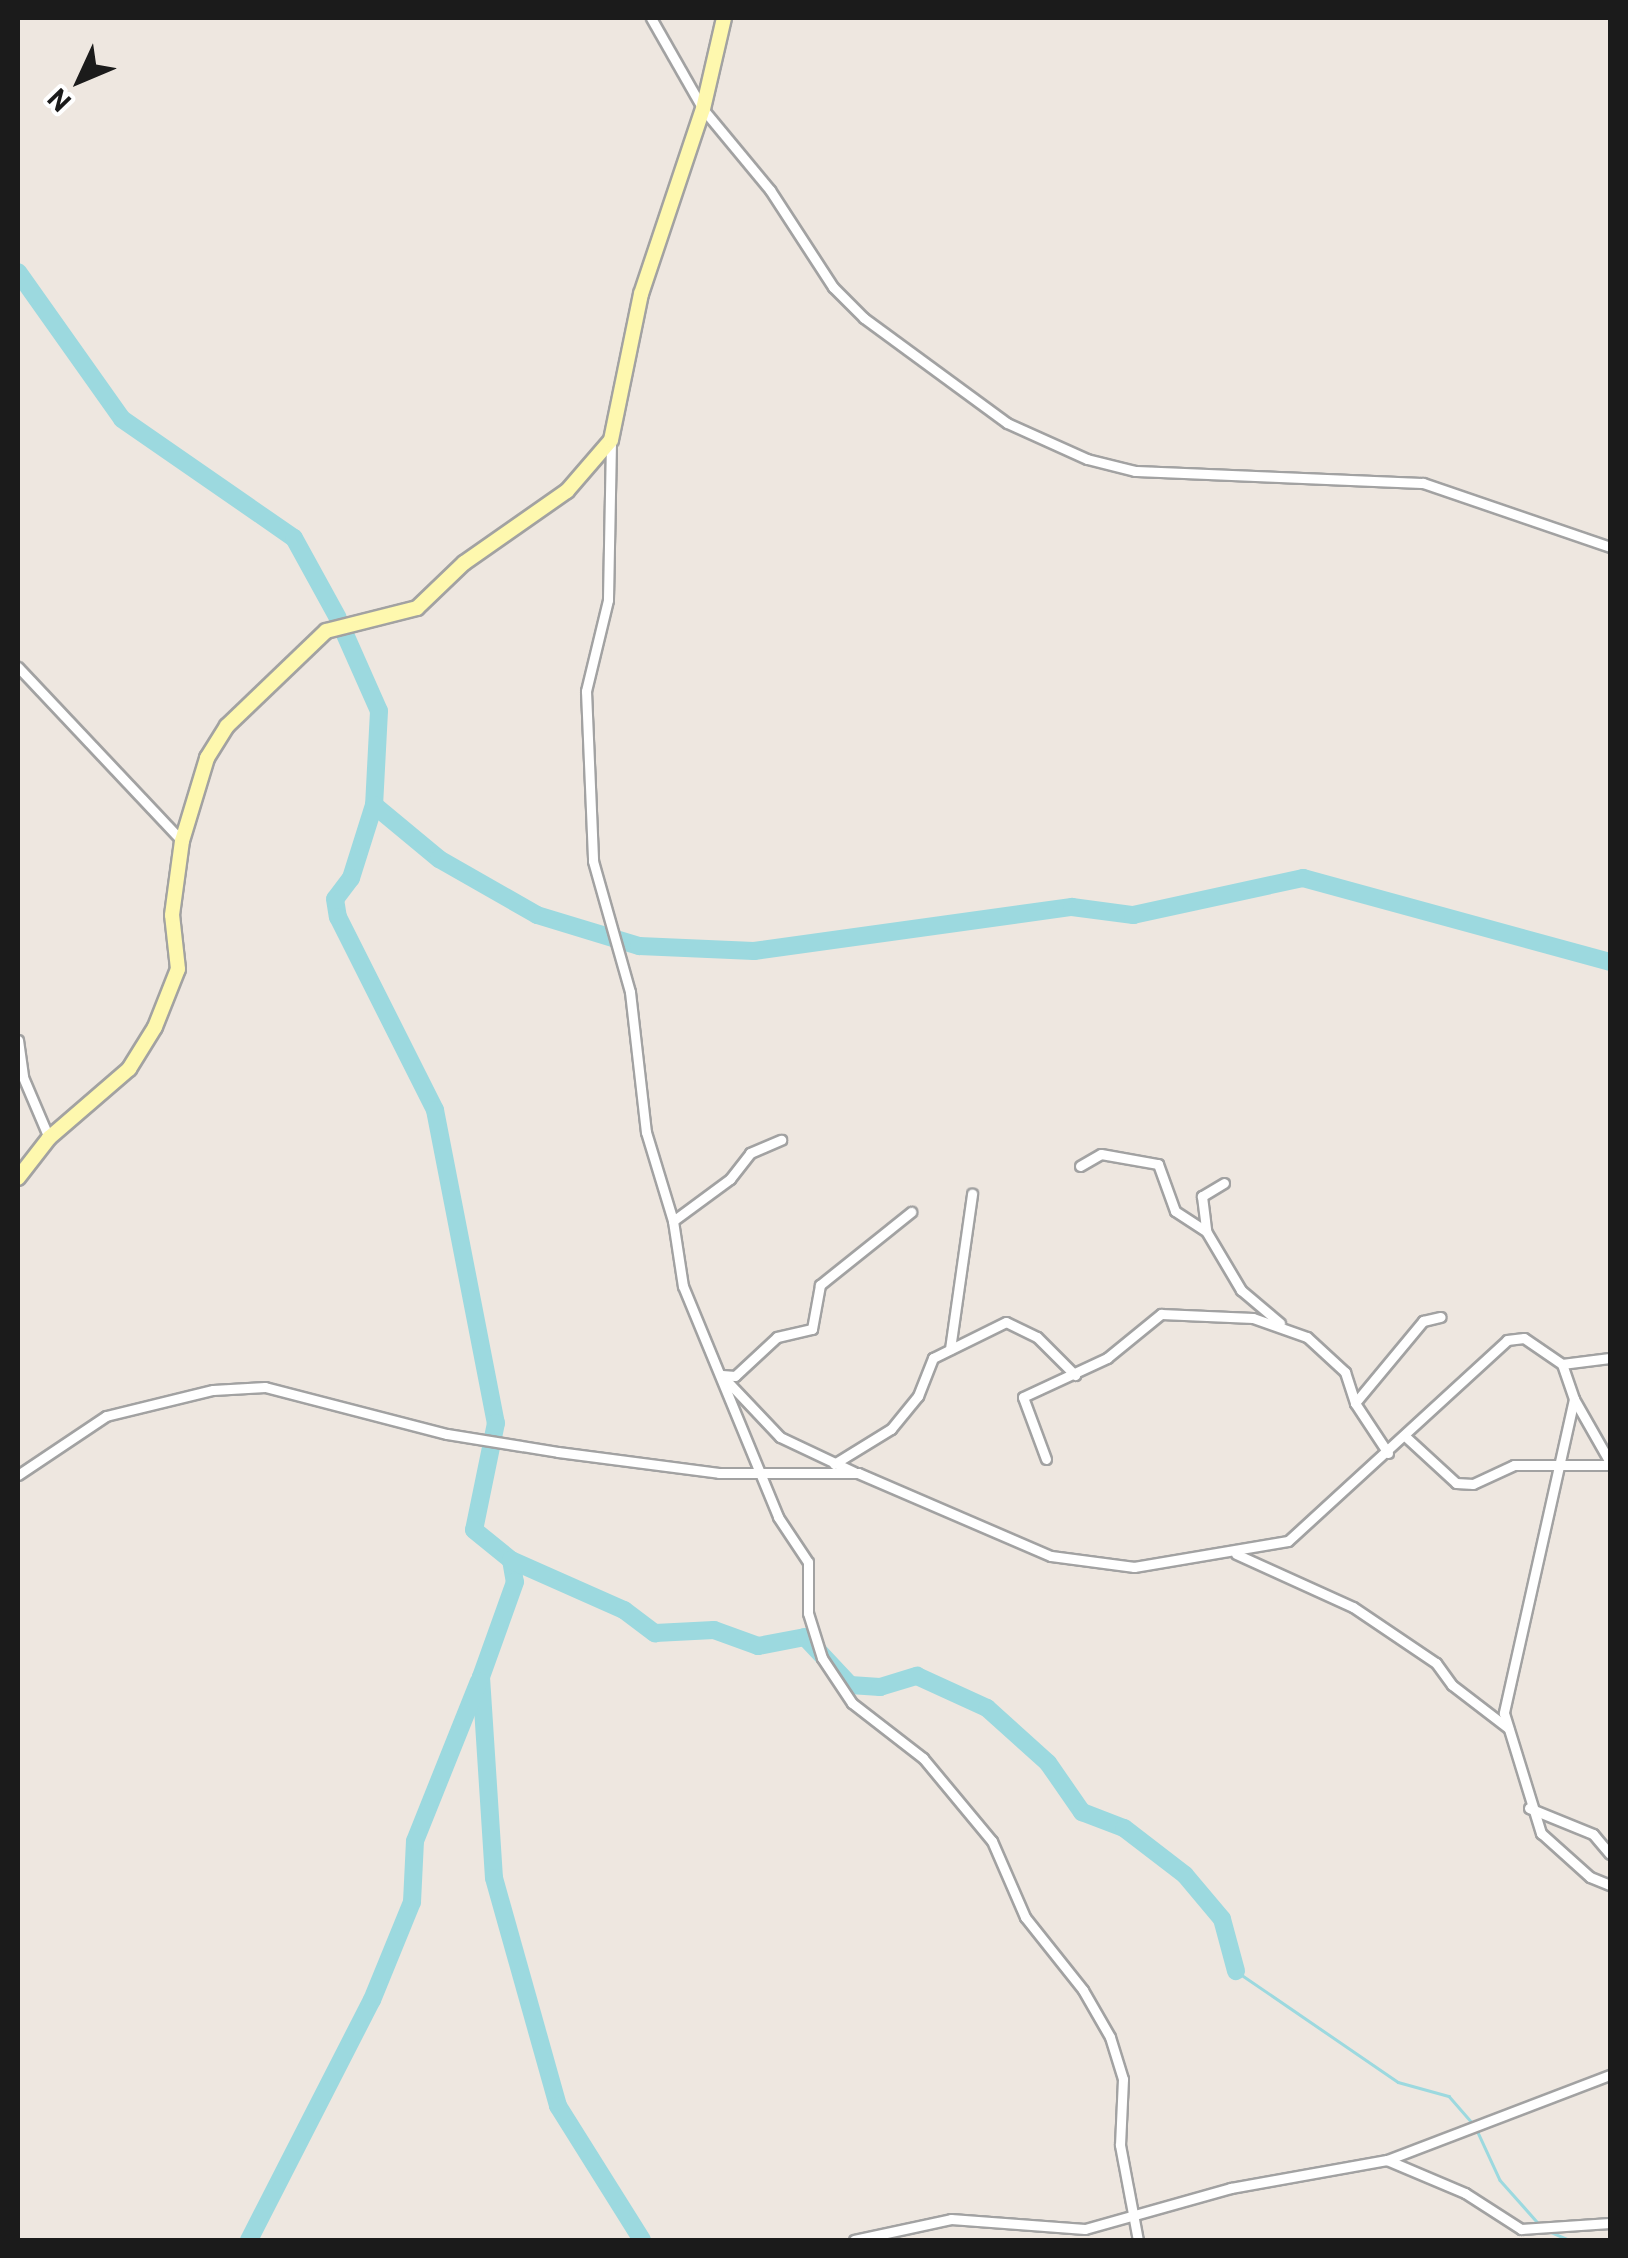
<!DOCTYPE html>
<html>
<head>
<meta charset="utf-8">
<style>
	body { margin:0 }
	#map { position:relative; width:1628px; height:2258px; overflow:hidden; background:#eee7e0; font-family:Barlow,sans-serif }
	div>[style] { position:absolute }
	.stream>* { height:2.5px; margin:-1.25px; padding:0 1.25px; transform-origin:1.25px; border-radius:1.25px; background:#9cd9df }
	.river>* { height:18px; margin:-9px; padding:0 9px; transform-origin:9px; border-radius:9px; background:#9cd9df }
	.roads { filter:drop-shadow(2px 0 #a2a2a2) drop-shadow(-2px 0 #a2a2a2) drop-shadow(0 2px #a2a2a2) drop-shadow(0 -2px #a2a2a2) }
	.street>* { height:9px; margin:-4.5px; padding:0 4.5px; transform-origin:4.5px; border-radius:4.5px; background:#fff }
	.secondary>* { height:14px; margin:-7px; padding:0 7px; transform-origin:7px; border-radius:7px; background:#fef8ae }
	span { translate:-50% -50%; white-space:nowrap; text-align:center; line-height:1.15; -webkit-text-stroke:10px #fff; paint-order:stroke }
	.frame { position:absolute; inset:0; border:20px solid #1b1b1b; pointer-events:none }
	.north { position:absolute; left:30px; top:30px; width:100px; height:100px; -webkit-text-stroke:8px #fff; paint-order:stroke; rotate:226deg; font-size:28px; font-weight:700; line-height:40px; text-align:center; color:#1b1b1b }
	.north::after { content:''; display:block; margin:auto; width:35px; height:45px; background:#1b1b1b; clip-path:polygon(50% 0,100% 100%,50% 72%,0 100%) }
</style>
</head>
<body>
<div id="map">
	<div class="stream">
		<div style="left:1236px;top:1971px;width:196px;rotate:34.4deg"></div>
		<div style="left:1398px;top:2082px;width:53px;rotate:15.4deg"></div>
		<div style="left:1449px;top:2096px;width:35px;rotate:49deg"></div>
		<div style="left:1476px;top:2128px;width:57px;rotate:65.2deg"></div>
		<div style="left:1500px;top:2180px;width:60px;rotate:48.4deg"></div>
		<div style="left:1546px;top:2230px;width:26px;rotate:23deg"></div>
	</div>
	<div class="river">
		<div style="left:18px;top:272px;width:180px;rotate:54.7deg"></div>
		<div style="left:122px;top:419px;width:209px;rotate:34.7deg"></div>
		<div style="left:294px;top:538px;width:91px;rotate:61.2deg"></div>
		<div style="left:344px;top:632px;width:86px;rotate:66.1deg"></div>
		<div style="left:379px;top:711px;width:94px;rotate:93deg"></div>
		<div style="left:374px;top:805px;width:77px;rotate:107.5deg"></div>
		<div style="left:351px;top:878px;width:26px;rotate:127deg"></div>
		<div style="left:335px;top:899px;width:18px;rotate:81deg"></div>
		<div style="left:338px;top:917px;width:216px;rotate:63.3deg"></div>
		<div style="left:435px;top:1110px;width:319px;rotate:79deg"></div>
		<div style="left:496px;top:1423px;width:109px;rotate:101.6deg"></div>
		<div style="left:474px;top:1530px;width:48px;rotate:39deg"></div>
		<div style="left:511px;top:1560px;width:22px;rotate:80deg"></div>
		<div style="left:515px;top:1582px;width:101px;rotate:109.7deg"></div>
		<div style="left:481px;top:1677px;width:201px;rotate:86.3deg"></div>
		<div style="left:494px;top:1878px;width:237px;rotate:74.3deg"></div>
		<div style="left:558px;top:2106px;width:158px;rotate:57.9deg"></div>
		<div style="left:374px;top:805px;width:85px;rotate:39.7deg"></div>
		<div style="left:439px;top:859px;width:113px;rotate:29.7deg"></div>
		<div style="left:537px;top:915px;width:107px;rotate:16.9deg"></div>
		<div style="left:639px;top:946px;width:115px;rotate:2.5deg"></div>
		<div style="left:754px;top:951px;width:321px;rotate:-7.9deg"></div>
		<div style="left:1072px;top:907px;width:62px;rotate:7.5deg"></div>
		<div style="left:1133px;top:915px;width:174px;rotate:-12.3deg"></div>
		<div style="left:1303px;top:878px;width:318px;rotate:15.3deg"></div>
		<div style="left:511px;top:1560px;width:124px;rotate:23.9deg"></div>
		<div style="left:624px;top:1610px;width:39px;rotate:37deg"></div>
		<div style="left:655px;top:1633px;width:59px;rotate:-2.9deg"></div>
		<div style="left:714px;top:1630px;width:47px;rotate:20deg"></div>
		<div style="left:758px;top:1646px;width:48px;rotate:-10.8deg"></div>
		<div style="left:805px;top:1637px;width:66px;rotate:46.8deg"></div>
		<div style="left:850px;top:1685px;width:30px;rotate:4deg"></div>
		<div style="left:880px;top:1687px;width:39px;rotate:-17deg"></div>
		<div style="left:917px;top:1676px;width:77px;rotate:24.6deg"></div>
		<div style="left:987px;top:1708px;width:82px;rotate:42deg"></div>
		<div style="left:1048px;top:1763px;width:60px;rotate:55.2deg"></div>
		<div style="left:1082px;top:1812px;width:45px;rotate:20.9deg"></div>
		<div style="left:1124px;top:1828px;width:77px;rotate:37.6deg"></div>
		<div style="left:1185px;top:1875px;width:57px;rotate:49.9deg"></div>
		<div style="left:1222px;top:1919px;width:54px;rotate:74.9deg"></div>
		<div style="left:249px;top:2240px;width:270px;rotate:-62.9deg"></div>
		<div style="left:372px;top:2000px;width:106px;rotate:-67.8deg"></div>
		<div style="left:412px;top:1902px;width:61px;rotate:-87.2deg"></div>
		<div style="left:415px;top:1841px;width:172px;rotate:-68.2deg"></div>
	</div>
	<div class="roads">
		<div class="street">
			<div style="left:651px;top:18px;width:105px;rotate:60.3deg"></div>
			<div style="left:703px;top:109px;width:105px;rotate:50.4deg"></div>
			<div style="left:770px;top:190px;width:116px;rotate:57deg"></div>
			<div style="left:833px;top:287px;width:44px;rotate:45deg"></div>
			<div style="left:864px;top:318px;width:177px;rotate:36.3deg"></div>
			<div style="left:1007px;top:423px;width:88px;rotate:24.2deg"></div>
			<div style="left:1087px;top:459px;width:49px;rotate:14deg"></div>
			<div style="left:1135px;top:471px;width:288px;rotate:2.4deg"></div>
			<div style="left:1423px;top:483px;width:198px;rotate:18.9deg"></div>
			<div style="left:611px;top:442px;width:158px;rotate:91.1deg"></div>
			<div style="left:608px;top:600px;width:94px;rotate:103.6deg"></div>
			<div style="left:586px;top:691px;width:170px;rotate:87.6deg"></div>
			<div style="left:593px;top:861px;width:136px;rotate:74.2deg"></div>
			<div style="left:630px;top:992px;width:141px;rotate:83.5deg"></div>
			<div style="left:646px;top:1132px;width:93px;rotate:73.1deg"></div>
			<div style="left:673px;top:1221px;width:66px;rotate:81.3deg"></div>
			<div style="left:683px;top:1286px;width:250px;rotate:67.6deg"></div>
			<div style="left:778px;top:1517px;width:54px;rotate:56.3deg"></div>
			<div style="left:808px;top:1562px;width:51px;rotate:90deg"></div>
			<div style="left:808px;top:1613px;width:47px;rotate:72.7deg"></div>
			<div style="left:822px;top:1658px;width:54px;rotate:56.3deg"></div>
			<div style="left:852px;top:1703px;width:90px;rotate:37.8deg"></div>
			<div style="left:923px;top:1758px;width:108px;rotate:50.3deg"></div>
			<div style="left:992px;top:1841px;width:83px;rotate:66.5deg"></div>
			<div style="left:1025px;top:1917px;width:93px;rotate:51.5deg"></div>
			<div style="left:1083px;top:1990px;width:54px;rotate:60.1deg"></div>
			<div style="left:1110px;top:2037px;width:44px;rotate:72.8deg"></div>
			<div style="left:1123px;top:2079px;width:66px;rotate:92.6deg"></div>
			<div style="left:1120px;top:2145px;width:97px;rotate:79.3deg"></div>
			<div style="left:18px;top:667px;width:239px;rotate:46.7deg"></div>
			<div style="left:18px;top:1040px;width:37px;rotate:82deg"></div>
			<div style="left:23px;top:1077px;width:66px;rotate:66.9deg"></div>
			<div style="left:1080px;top:1166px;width:24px;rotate:-30deg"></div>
			<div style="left:1101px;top:1154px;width:58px;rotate:10deg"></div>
			<div style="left:1158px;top:1164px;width:50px;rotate:70.1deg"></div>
			<div style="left:1175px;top:1211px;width:37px;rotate:33deg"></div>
			<div style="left:1224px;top:1183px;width:26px;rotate:149deg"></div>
			<div style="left:1202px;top:1196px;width:35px;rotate:83deg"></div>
			<div style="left:1206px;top:1231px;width:69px;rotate:59.3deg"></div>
			<div style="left:1241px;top:1290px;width:51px;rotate:40.2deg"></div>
			<div style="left:673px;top:1221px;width:71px;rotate:-36.4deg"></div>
			<div style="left:730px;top:1179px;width:33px;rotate:-52deg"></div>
			<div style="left:750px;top:1153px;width:34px;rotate:-23deg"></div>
			<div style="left:950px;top:1349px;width:157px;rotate:-81.9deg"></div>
			<div style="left:1562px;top:1364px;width:37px;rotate:71deg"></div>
			<div style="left:1574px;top:1399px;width:73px;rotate:60.3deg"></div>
			<div style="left:722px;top:1375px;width:13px;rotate:4deg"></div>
			<div style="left:735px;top:1376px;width:57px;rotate:-42.9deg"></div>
			<div style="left:777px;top:1337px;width:36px;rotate:-13deg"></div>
			<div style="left:812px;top:1329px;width:45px;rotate:-79.7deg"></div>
			<div style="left:820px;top:1285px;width:117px;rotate:-38.7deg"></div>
			<div style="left:727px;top:1381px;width:77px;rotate:46.6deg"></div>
			<div style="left:780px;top:1437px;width:82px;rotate:25.3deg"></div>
			<div style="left:1574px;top:1399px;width:322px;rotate:102.6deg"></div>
			<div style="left:1504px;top:1713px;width:126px;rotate:72.9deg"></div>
			<div style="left:1541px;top:1833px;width:66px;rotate:41.9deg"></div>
			<div style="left:1590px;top:1877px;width:22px;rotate:22deg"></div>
			<div style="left:1406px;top:1437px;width:68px;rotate:42.6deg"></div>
			<div style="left:1456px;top:1483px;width:17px;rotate:3deg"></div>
			<div style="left:1473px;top:1484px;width:45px;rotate:-24.9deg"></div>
			<div style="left:1514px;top:1465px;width:96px"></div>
			<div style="left:1388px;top:1453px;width:60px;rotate:-123.4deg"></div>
			<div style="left:1355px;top:1403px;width:107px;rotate:-50.3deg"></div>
			<div style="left:1423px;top:1321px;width:18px;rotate:-13deg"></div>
			<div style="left:1046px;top:1459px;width:66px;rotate:-110.4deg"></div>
			<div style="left:1023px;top:1397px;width:93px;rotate:-24.9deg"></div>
			<div style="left:1107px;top:1358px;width:70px;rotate:-39.2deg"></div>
			<div style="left:1161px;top:1314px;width:92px;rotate:2.5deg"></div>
			<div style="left:1253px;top:1318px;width:57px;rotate:19.4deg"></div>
			<div style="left:1307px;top:1337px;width:52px;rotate:42.6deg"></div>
			<div style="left:1345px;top:1372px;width:33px;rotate:72deg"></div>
			<div style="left:834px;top:1464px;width:67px;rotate:-31.6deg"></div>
			<div style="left:891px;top:1429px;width:43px;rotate:-50.7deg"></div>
			<div style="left:918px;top:1396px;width:41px;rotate:-68.5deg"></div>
			<div style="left:933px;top:1358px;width:81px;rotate:-26.3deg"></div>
			<div style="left:1006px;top:1322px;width:34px;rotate:26deg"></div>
			<div style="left:1037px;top:1337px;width:54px;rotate:45deg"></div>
			<div style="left:18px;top:1475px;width:106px;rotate:-33.8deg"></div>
			<div style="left:106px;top:1416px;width:110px;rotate:-13.7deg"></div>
			<div style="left:213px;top:1390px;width:52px;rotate:-3.3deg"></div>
			<div style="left:265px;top:1387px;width:188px;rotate:14.5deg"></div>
			<div style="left:447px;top:1434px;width:112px;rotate:9.2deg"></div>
			<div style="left:558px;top:1452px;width:162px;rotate:7.4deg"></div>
			<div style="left:719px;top:1473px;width:139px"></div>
			<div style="left:858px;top:1473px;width:210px;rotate:23.3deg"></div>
			<div style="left:1051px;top:1556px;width:84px;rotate:7.5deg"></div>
			<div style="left:1134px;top:1567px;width:156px;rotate:-9.6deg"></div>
			<div style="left:1288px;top:1541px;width:297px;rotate:-42.5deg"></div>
			<div style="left:1507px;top:1340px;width:17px;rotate:-7deg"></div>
			<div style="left:1524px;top:1338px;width:46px;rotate:34.4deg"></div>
			<div style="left:1562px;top:1364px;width:48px;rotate:-7.1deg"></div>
			<div style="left:1236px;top:1554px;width:128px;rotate:24.4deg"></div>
			<div style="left:1353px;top:1607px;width:100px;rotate:34deg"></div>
			<div style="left:1436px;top:1663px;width:27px;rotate:54deg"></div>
			<div style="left:1452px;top:1685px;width:71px;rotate:37.5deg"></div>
			<div style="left:1529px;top:1808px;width:69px;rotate:22.1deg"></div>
			<div style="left:1593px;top:1834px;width:26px;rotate:50deg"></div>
			<div style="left:1387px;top:2160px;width:85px;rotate:22.9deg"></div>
			<div style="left:1465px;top:2193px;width:67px;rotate:32.7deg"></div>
			<div style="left:1521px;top:2229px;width:89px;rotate:-3.9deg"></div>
			<div style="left:854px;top:2240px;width:99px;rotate:-12.2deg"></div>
			<div style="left:951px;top:2219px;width:134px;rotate:4.3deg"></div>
			<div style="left:1085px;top:2229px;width:152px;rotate:-15.7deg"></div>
			<div style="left:1231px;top:2188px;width:158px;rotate:-10.2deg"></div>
			<div style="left:1387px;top:2160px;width:239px;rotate:-20.9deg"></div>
		</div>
		<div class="secondary">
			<div style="left:18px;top:1178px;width:51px;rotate:-52.2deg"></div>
			<div style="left:49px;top:1138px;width:106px;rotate:-40.8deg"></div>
			<div style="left:129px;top:1069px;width:49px;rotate:-58.2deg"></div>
			<div style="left:155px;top:1027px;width:62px;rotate:-68.4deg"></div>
			<div style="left:178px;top:969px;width:54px;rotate:-96.3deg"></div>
			<div style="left:172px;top:915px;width:75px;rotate:-82.3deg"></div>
			<div style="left:182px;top:841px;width:87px;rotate:-73.2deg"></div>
			<div style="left:207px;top:758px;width:38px;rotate:-58deg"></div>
			<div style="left:227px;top:726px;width:137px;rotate:-43.8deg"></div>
			<div style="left:326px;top:631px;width:94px;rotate:-14.2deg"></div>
			<div style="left:417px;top:608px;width:65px;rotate:-43.8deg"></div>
			<div style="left:464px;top:563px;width:126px;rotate:-35deg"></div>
			<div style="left:567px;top:491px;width:67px;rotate:-49.2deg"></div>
			<div style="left:611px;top:440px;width:149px;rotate:-78.4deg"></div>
			<div style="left:641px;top:294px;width:195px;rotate:-71.5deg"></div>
			<div style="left:703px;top:109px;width:93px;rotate:-77deg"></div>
		</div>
	</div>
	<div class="frame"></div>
	<div class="north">N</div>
</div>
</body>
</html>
